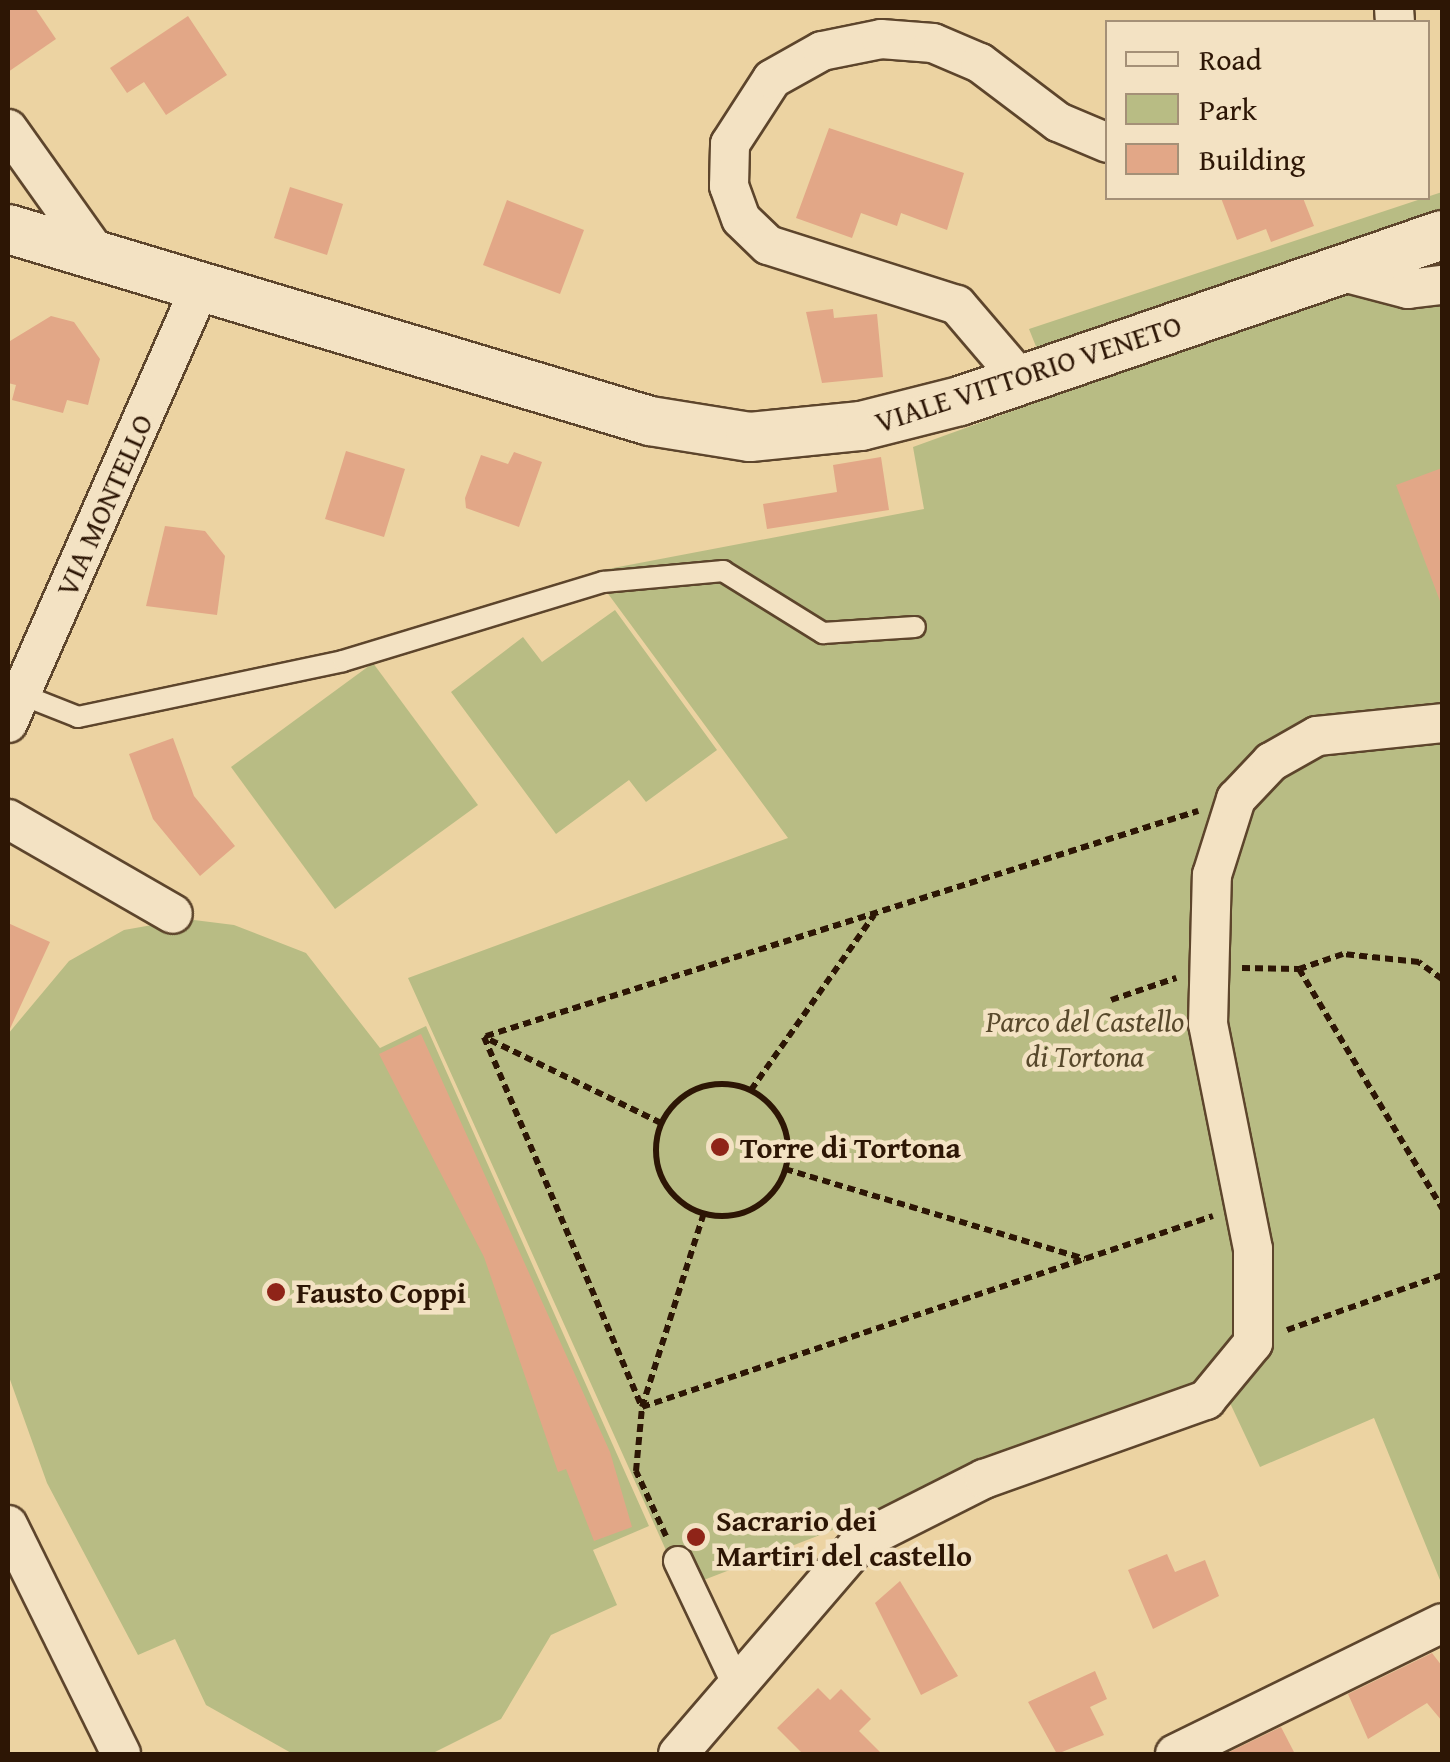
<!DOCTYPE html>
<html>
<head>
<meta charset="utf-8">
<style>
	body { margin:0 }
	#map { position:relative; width:1450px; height:1762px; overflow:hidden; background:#ecd3a2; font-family:"Gentium Book Plus",serif }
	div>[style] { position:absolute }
	.green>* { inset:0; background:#b8bc84 }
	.building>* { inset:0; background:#e2a787 }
	.path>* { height:6px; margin-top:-3px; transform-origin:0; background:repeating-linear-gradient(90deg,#2d1605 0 8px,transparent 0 13px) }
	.path>.ring { margin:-3px; padding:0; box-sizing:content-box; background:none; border:6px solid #2d1605; border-radius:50% }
	.roads { filter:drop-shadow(2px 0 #5d452c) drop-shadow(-2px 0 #5d452c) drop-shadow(0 2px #5d452c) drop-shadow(0 -2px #5d452c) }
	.service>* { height:20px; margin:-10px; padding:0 10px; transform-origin:10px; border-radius:10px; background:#f3e2c3 }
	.pedestrian>* { height:28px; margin:-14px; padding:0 14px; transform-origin:14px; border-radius:14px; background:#f3e2c3 }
	.minor>* { height:38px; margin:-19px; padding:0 19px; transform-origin:19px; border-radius:19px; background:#f3e2c3 }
	.tertiary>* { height:48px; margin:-24px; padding:0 24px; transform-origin:24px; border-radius:24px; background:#f3e2c3 }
	.dots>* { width:28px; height:28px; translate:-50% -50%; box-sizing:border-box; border:5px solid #f3e2c3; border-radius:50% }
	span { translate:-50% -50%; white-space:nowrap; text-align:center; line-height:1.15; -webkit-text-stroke:9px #f3e2c3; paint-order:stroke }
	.street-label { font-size:30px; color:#2d1605 }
	.park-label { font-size:30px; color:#57482b; font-style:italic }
	.poi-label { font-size:30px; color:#2d1605; font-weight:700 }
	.left { translate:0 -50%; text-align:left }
	.frame { position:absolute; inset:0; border:10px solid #2d1605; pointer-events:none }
	.legend { position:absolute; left:1105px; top:20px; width:325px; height:180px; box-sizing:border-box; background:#f3e2c3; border:2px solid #a49077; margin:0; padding:12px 18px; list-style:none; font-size:30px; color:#2d1605 }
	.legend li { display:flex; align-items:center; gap:20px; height:50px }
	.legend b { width:50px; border:2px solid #a49077 }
</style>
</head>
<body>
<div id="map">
	<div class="green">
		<div style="clip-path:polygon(1442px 192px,1442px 217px,1037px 349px,1029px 329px)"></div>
		<div style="clip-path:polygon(1442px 256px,1442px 1585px,1374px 1418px,1260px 1467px,1215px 1371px,1184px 1394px,683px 1588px,408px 978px,788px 838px,592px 572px,924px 509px,913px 447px)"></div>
		<div style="clip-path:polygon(615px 610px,717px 750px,646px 802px,629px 780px,556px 834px,451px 692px,523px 637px,542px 662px)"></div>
		<div style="clip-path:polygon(373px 663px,478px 805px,335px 909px,231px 767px)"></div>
		<div style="clip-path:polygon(186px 919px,234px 925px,306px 953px,380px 1048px,426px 1026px,649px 1526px,593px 1550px,617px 1605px,551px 1635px,501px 1719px,431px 1754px,293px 1754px,206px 1705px,175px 1639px,138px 1655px,47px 1483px,8px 1374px,8px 1034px,69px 961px,124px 930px)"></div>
	</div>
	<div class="building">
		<div style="clip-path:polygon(8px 8px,35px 8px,56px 39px,8px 72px)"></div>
		<div style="clip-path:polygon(188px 16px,227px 75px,166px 115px,144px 82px,127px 93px,110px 68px)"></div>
		<div style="clip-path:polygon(829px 128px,964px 173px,947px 230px,901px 213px,897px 226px,861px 213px,852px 238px,796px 218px)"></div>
		<div style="clip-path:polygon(290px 187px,343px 204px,327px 255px,274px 238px)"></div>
		<div style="clip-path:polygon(1221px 198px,1303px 198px,1314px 226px,1271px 242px,1266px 229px,1237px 240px)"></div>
		<div style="clip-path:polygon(507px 200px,584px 230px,560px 294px,483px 265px)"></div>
		<div style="clip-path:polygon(833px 309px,834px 318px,877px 314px,883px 377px,822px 383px,806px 312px)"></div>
		<div style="clip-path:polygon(51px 316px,74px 322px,100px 359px,88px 405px,67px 400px,63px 413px,12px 400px,16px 385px,8px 383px,10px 341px)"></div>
		<div style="clip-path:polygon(346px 451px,405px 469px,384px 537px,325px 519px)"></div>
		<div style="clip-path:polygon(514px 452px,542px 462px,519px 527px,466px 508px,465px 498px,481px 455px,508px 464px)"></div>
		<div style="clip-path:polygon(881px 457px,889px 510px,767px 529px,763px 504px,837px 492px,833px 465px)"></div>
		<div style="clip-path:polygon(1442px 468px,1442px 600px,1440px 601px,1396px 485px)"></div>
		<div style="clip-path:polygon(165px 526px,205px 531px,225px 556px,217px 615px,146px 606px)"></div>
		<div style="clip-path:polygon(173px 738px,194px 796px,235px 846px,200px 876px,153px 819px,129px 754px)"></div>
		<div style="clip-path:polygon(8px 923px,50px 942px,8px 1033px)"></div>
		<div style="clip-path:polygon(421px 1034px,610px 1452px,632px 1527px,594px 1541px,566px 1469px,558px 1472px,484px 1257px,379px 1054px)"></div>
		<div style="clip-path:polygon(1167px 1554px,1175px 1572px,1205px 1560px,1219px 1596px,1153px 1629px,1128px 1570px)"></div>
		<div style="clip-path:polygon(900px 1581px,958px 1676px,921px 1695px,875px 1603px)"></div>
		<div style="clip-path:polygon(1432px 1653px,1442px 1666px,1442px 1721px,1427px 1703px,1368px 1739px,1348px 1694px)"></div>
		<div style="clip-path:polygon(1095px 1671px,1107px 1699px,1090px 1707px,1104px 1735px,1057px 1754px,1028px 1702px)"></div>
		<div style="clip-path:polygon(818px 1688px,830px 1700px,841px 1689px,871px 1719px,859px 1731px,882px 1754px,803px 1754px,777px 1728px)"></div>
		<div style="clip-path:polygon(1281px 1727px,1295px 1754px,1225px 1754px)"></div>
	</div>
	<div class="path">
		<div style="left:1242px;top:968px;width:57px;rotate:1deg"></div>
		<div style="left:1442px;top:979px;width:29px;rotate:-144deg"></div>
		<div style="left:1419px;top:962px;width:76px;rotate:-174deg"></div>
		<div style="left:1343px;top:954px;width:46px;rotate:161.2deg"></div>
		<div style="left:1299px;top:969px;width:279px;rotate:59.1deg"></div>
		<div style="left:1111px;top:1000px;width:69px;rotate:-18.7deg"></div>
		<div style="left:486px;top:1036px;width:747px;rotate:-17.54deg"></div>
		<div class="ring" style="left:656px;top:1084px;width:126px;height:126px"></div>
		<div style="left:751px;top:1090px;width:214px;rotate:-54.9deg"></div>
		<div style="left:661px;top:1123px;width:197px;rotate:-154.1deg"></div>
		<div style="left:484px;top:1037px;width:402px;rotate:66.9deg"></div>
		<div style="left:642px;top:1407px;width:204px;rotate:-72.3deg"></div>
		<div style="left:785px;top:1169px;width:313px;rotate:16.7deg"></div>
		<div style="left:1287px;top:1330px;width:164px;rotate:-19.5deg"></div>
		<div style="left:666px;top:1536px;width:72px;rotate:-114.8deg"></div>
		<div style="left:636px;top:1471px;width:64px;rotate:-84.6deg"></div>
		<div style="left:642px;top:1407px;width:602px;rotate:-18.5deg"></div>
	</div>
	<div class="roads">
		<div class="service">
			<div style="left:20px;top:694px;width:62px;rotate:21.6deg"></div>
			<div style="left:78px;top:717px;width:271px;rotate:-11.9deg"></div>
			<div style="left:343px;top:661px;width:272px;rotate:-16.9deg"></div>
			<div style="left:603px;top:582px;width:121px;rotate:-5.2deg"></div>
			<div style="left:723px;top:571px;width:118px;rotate:31.8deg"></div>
			<div style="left:823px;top:633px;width:92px;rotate:-3.7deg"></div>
		</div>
		<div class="pedestrian">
			<div style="left:678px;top:1561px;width:137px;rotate:64.6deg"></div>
		</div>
		<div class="minor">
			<div style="left:1394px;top:8px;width:14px;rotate:86deg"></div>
			<div style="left:8px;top:129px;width:148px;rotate:54.6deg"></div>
			<div style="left:1332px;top:269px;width:79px;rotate:14.7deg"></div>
			<div style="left:1408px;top:289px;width:34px;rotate:-7deg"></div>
			<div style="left:1022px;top:381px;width:100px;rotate:-130.5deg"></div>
			<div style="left:957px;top:305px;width:198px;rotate:-162.4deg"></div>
			<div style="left:768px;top:245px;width:37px;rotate:-136deg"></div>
			<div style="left:741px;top:219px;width:35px;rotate:-110deg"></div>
			<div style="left:729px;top:186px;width:42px;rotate:-88.6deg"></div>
			<div style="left:730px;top:144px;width:77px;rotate:-57.1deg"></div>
			<div style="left:772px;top:79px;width:57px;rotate:-29.2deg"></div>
			<div style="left:822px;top:51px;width:60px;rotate:-11.5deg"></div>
			<div style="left:881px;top:39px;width:52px;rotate:4.4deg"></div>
			<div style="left:933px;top:43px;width:51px;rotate:23.1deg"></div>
			<div style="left:980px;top:63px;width:98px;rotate:37.1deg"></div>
			<div style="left:1058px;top:122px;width:54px;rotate:22.8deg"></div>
			<div style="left:8px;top:723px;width:476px;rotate:-66.2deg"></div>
			<div style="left:8px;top:819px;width:190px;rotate:29.9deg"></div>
			<div style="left:8px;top:1525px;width:255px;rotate:63.7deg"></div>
			<div style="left:678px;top:1754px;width:281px;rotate:-49.3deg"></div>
			<div style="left:861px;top:1541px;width:138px;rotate:-26.8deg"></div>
			<div style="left:984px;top:1479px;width:236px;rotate:-19.6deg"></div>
			<div style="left:1206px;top:1400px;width:74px;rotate:-50.5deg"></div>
			<div style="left:1253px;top:1343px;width:94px;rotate:-90deg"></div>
			<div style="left:1253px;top:1249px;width:229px;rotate:-101.3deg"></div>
			<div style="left:1208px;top:1024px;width:149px;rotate:-88.5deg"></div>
			<div style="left:1212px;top:875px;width:80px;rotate:-72.5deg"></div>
			<div style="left:1236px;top:799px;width:51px;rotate:-46.6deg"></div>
			<div style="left:1271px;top:762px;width:53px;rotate:-29.5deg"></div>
			<div style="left:1317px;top:736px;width:126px;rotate:-5.9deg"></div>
			<div style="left:1175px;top:1754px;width:297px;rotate:-26.1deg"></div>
		</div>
		<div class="tertiary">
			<div style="left:8px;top:229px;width:670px;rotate:16.65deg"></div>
			<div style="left:650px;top:421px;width:101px;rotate:9.1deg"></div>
			<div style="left:750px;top:437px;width:112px;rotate:-5.7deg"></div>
			<div style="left:861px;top:426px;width:102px;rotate:-14.2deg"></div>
			<div style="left:960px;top:401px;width:510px;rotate:-19deg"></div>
		</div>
	</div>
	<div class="dots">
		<div style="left:720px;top:1147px;background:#8f2418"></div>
		<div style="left:276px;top:1292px;background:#8f2418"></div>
		<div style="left:696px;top:1537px;background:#8f2418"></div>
	</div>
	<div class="street-label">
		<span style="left:1028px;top:373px;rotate:-18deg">VIALE VITTORIO VENETO</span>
		<span style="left:104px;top:505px;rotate:-66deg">VIA MONTELLO</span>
	</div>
	<div class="park-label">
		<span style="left:1085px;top:1038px">Parco del Castello<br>di Tortona</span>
	</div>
	<div class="poi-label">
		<span class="left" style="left:740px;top:1147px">Torre di Tortona</span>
		<span class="left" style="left:296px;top:1292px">Fausto Coppi</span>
		<span class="left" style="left:716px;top:1537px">Sacrario dei<br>Martiri del castello</span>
	</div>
	<div class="frame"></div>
	<ul class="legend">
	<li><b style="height:12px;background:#f3e2c3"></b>Road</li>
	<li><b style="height:28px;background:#b8bc84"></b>Park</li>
	<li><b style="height:28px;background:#e2a787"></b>Building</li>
	</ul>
</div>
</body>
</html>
